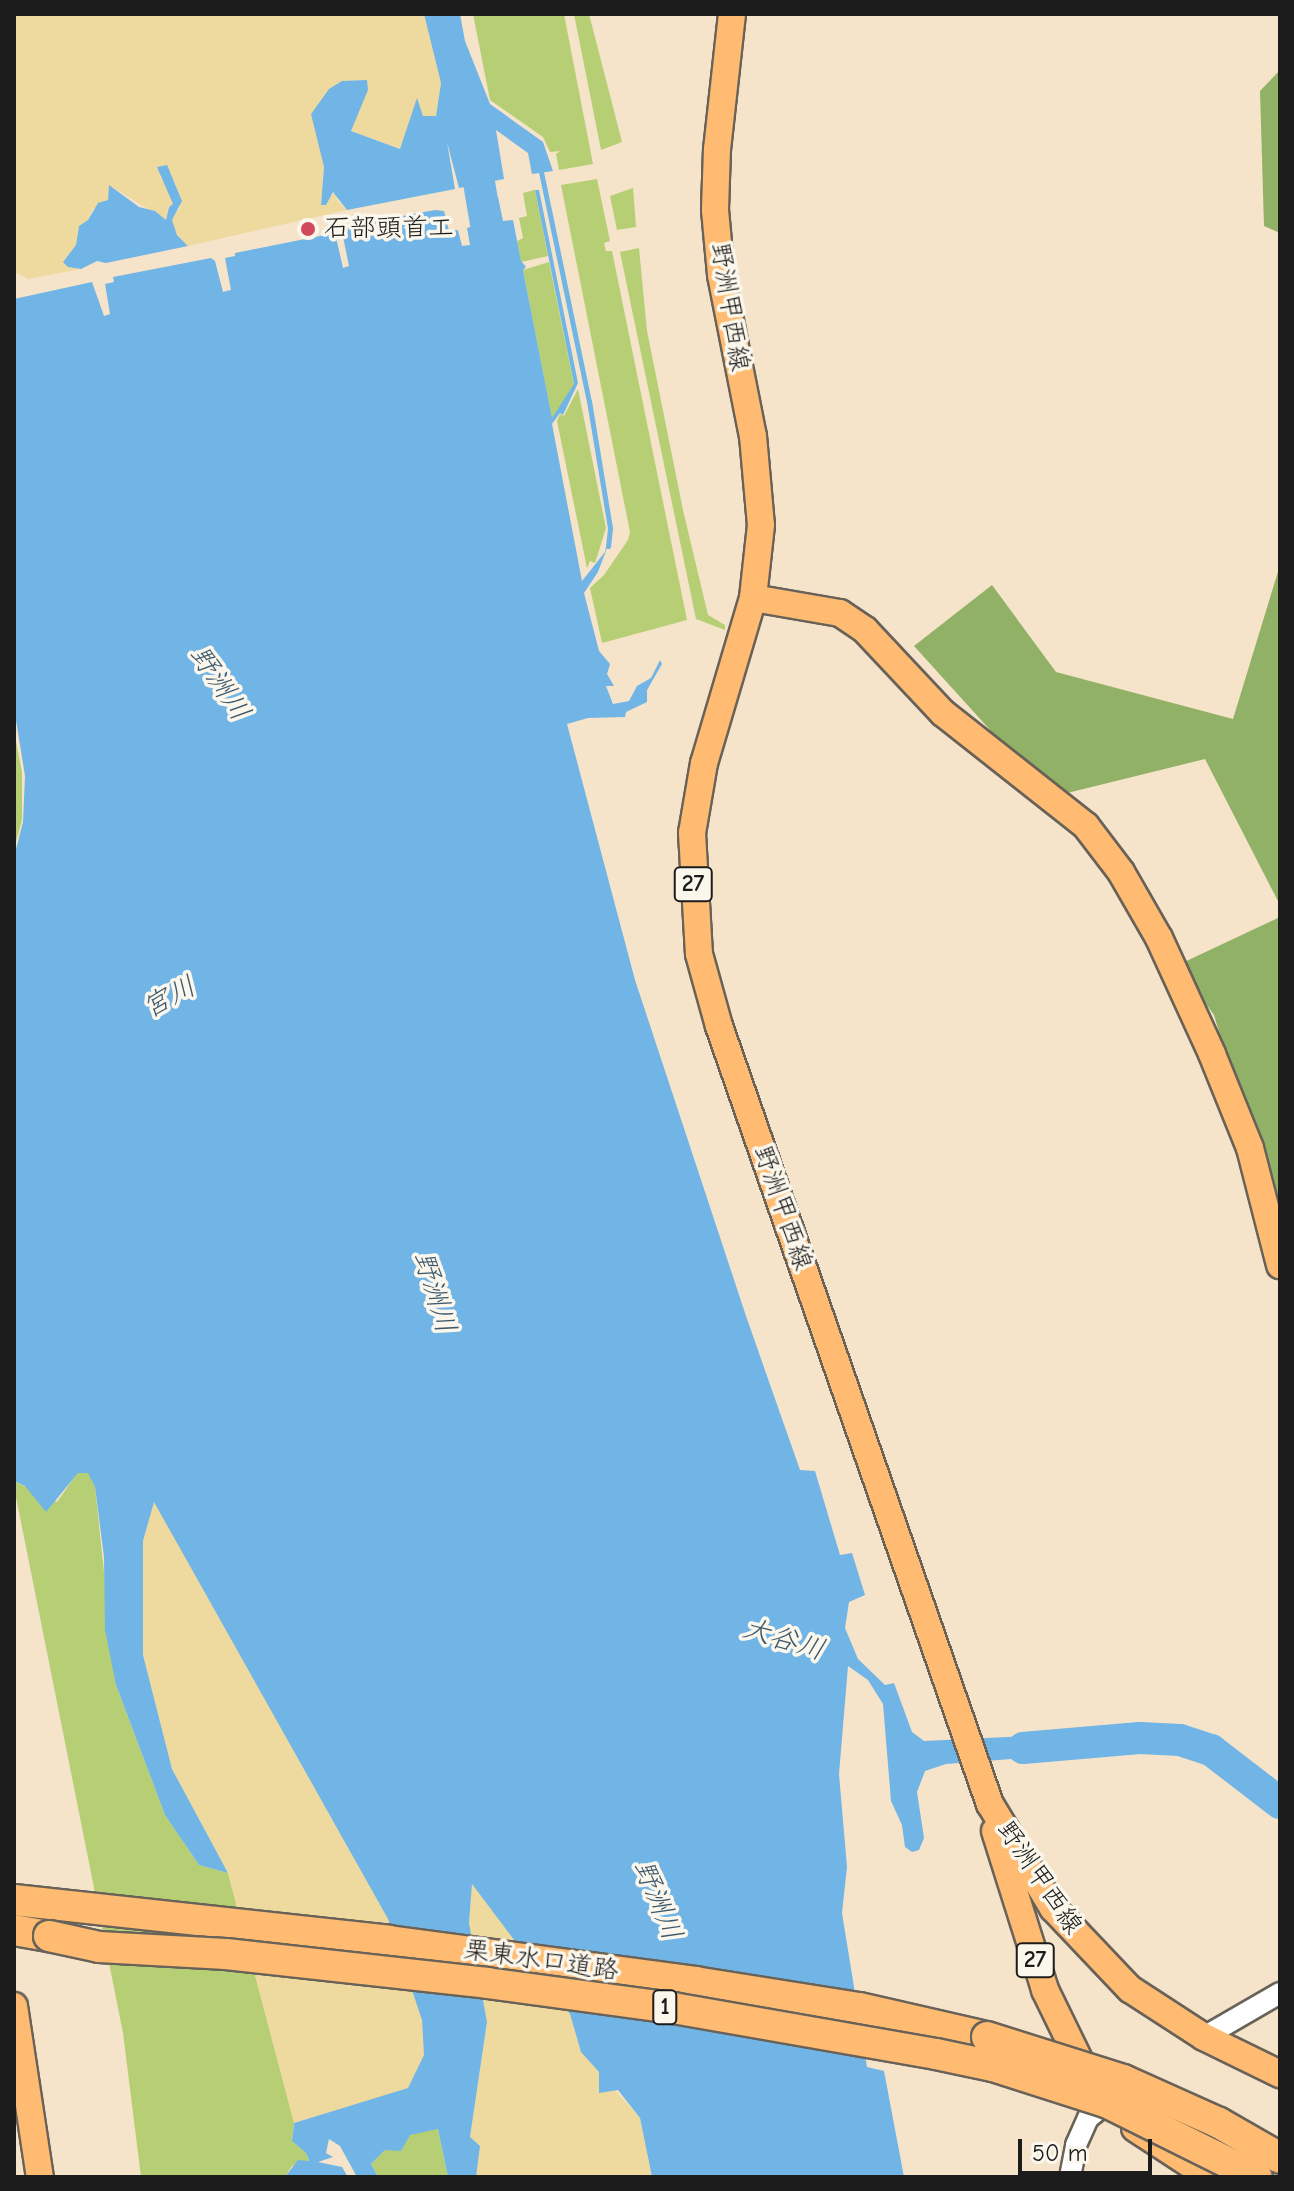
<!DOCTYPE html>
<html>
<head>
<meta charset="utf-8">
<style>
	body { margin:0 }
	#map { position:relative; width:1294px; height:2191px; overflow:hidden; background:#f5e3ca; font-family:"Comic Neue","Klee One",sans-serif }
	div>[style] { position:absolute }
	.green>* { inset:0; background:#b7cf74 }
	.forest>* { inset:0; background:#91b266 }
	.sand>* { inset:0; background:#eeda9e }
	.water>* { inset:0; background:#70b5e6 }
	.stream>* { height:5px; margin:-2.5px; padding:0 2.5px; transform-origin:2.5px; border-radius:2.5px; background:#70b5e6 }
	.river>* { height:32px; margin:-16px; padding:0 16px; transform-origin:16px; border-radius:16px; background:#70b5e6 }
	.roads { filter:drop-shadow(2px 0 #686259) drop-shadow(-2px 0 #686259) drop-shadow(0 2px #686259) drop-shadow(0 -2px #686259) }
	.minor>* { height:20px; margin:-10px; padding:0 10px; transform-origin:10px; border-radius:10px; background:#fff }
	.major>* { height:26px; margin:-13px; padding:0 13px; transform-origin:13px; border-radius:13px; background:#febb71 }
	.highway>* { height:30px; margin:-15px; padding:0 15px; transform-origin:15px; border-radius:15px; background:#febb71 }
	.bridges { filter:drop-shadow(2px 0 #686259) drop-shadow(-2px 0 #686259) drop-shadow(0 2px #686259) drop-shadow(0 -2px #686259) }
	.highway-bridge>* { height:30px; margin:-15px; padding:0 15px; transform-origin:15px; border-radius:15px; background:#febb71 }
	.dots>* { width:22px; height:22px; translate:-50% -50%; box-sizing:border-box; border:4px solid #fbf7ec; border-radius:50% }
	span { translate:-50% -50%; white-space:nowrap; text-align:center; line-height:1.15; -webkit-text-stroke:7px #fbf7ec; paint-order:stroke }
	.shield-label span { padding:2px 6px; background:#fbf7ec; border:2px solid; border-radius:6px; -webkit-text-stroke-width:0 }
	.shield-label { font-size:24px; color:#1c1c1c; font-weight:700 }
	.poi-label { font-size:26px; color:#1c1c1c }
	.left { translate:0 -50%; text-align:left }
	.street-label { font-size:26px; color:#1c1c1c }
	.water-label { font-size:28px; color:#3e596d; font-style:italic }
	.frame { position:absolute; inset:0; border:16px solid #1c1c1c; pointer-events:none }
	.scale { position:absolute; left:1018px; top:2139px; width:134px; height:36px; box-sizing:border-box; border:4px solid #1c1c1c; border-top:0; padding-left:10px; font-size:24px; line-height:28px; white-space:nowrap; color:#1c1c1c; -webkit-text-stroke:6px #fbf7ec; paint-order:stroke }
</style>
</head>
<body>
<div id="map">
	<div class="green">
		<div style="clip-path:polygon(473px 14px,564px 14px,593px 164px,559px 170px,556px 154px,560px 151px,550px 152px,543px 137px,490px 100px)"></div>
		<div style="clip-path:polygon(574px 14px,589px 14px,622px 142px,601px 150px)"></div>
		<div style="clip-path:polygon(597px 179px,610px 241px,604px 243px,606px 251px,612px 251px,687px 620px,602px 643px,590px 588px,604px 575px,628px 540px,630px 532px,561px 185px)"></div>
		<div style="clip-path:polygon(633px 188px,636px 227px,617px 230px,610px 196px)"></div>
		<div style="clip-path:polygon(535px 190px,548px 256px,521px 262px,517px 241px,523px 238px,519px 218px,527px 216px,523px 193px)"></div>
		<div style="clip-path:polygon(639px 248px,647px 331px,683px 510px,708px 615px,725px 625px,725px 630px,696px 619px,620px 252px)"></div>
		<div style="clip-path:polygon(549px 262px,574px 385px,552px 419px,523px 270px)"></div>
		<div style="clip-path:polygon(578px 389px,606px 528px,595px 563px,590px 561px,587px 568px,557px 421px,560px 414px,564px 416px)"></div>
		<div style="clip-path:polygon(14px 731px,22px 772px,22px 820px,14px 849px)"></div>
		<div style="clip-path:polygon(78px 1472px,88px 1472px,95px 1487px,116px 1685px,165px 1815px,199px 1865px,228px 1873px,294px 2122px,292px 2141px,306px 2153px,309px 2162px,292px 2166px,285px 2177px,141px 2177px,123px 2033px,14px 1487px,14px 1481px,57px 1502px)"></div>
		<div style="clip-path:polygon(438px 2129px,448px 2177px,378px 2177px,371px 2164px,385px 2150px,410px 2134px)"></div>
	</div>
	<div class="forest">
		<div style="clip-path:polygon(1280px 70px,1280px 233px,1264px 226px,1260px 91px)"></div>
		<div style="clip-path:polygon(1280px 565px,1280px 905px,1205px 759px,1051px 797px,914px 646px,992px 585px,1056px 672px,1233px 719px)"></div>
		<div style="clip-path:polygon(1280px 917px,1280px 1236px,1214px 1015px,1178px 965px)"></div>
	</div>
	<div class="sand">
		<div style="clip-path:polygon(14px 14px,424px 14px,441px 83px,436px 116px,423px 116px,417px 100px,401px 149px,351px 131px,367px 80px,342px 81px,321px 147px,324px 167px,321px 204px,336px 192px,337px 201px,347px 210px,188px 246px,177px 235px,171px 220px,180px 208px,175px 181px,158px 175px,166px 183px,173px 204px,168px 207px,166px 220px,109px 185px,108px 200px,92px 210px,88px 220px,79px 226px,76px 245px,63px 261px,68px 267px,81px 269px,28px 279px,14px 272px)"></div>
		<div style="clip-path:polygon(154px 1501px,388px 1919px,422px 2020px,424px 2055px,409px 2088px,294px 2123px,228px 1873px,172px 1769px,143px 1655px,143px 1541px)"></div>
		<div style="clip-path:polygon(472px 1883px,570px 2014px,581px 2052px,640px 2118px,652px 2177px,476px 2177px,480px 2146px,470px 2137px,487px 2022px,469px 1923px)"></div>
	</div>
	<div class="water">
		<div style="clip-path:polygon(424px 14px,460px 14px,465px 41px,490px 104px,543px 142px,553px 171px,532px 174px,528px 153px,496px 130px,504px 179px,459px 188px,447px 142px,455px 189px,347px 210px,333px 192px,326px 205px,321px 205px,324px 167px,311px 114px,329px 89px,342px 81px,367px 80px,368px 90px,351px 131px,400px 149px,417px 98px,423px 116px,436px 116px,441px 83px)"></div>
		<div style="clip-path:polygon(167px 165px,182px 201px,172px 220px,177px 235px,188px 246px,106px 263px,97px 261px,81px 269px,68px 267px,63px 262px,76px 245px,79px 226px,88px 220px,98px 203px,108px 200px,109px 185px,139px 207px,155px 211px,166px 220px,169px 207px,173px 204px,157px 167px)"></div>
		<div style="clip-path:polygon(535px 190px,539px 190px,578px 383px,563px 415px,560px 413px,552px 424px,582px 581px,605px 552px,608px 539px,610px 540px,598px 572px,584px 593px,599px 651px,610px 664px,607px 674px,614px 686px,606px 686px,613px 704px,629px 701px,637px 686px,651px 678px,660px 660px,662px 664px,647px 690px,647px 702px,626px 712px,625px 717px,588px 718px,567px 724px,635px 980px,746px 1316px,800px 1470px,815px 1471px,840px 1555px,852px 1553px,865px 1595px,849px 1602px,845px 1628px,858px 1659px,885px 1685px,894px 1683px,912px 1732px,924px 1741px,1047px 1735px,1048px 1741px,1066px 1740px,1067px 1750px,1049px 1752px,1049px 1756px,946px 1764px,925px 1771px,917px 1792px,924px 1838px,919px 1850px,912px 1852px,905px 1847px,902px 1825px,891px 1801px,883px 1704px,868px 1680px,848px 1666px,839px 1774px,847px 1867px,842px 1913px,867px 2067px,884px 2071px,904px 2177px,652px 2177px,640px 2118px,618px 2090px,599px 2093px,599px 2072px,581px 2052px,570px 2014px,472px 1884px,469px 1923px,487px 2022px,470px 2137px,480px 2146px,476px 2177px,448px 2177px,438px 2129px,410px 2135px,401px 2151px,385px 2150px,371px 2164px,378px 2177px,357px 2177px,340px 2146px,329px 2139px,326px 2153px,333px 2157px,318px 2162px,342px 2167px,348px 2177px,285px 2177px,298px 2160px,309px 2161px,306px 2153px,292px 2141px,294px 2123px,408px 2088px,424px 2055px,422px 2020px,388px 1919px,154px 1502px,143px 1541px,143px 1655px,172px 1769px,228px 1873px,199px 1865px,165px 1815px,116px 1685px,105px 1630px,104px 1557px,95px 1487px,88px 1473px,78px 1473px,46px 1512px,25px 1486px,14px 1481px,14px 857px,23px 822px,25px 776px,14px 708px,14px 299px,92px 282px,104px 316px,110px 314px,105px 284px,114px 282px,113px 277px,211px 258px,215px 261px,223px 292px,231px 290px,225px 258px,235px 256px,235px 253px,335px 233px,343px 268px,349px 266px,342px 232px,349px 226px,435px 210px,444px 211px,449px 231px,458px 230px,462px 246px,470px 245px,467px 228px,474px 226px,469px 203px,498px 197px,503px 221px,513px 220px,521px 261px,526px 267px,523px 270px,552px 418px,574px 384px)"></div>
	</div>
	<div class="stream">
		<div style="left:540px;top:167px;width:239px;rotate:78.2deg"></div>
		<div style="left:589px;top:401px;width:129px;rotate:80.6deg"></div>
		<div style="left:610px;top:528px;width:18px;rotate:96deg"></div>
	</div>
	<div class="river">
		<div style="left:472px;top:141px;width:101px;rotate:80.4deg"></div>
		<div style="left:1023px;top:1748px;width:117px;rotate:-4.9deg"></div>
		<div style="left:1140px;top:1738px;width:40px;rotate:2.9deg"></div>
		<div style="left:1180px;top:1740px;width:33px;rotate:18deg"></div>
		<div style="left:1211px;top:1750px;width:87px;rotate:37.5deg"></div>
	</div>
	<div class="roads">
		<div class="minor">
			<div style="left:1204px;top:2037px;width:88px;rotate:-30.1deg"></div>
			<div style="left:1070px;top:2177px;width:33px;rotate:-79deg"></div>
			<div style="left:1076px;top:2145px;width:30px;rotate:-66deg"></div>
			<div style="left:1088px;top:2118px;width:18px;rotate:-38deg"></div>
		</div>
		<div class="major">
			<div style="left:732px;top:14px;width:136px;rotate:96.3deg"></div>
			<div style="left:717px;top:149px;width:61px;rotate:91.9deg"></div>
			<div style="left:715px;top:210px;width:65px;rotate:84.7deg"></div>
			<div style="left:721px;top:275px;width:164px;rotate:78.8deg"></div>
			<div style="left:753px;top:436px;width:89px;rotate:84.9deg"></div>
			<div style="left:761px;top:525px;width:73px;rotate:96.3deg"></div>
			<div style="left:753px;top:598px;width:172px;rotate:106.5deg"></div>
			<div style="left:704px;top:763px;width:71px;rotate:99.7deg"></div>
			<div style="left:692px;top:833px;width:121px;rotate:86.7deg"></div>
			<div style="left:699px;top:954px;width:75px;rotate:74.5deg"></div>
			<div style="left:719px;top:1026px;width:824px;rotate:70.8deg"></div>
			<div style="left:990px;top:1804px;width:122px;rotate:58.8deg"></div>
			<div style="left:1053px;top:1908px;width:112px;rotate:46.5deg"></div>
			<div style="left:1130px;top:1989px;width:88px;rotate:33deg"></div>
			<div style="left:1204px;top:2037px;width:85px;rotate:26deg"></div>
			<div style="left:753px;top:598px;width:88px;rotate:9.8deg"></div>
			<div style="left:840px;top:613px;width:30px;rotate:34deg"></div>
			<div style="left:865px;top:630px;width:114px;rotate:46.8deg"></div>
			<div style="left:943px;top:713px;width:182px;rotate:38.3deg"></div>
			<div style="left:1086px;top:826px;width:58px;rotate:52.7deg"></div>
			<div style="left:1121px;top:872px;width:76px;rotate:60.1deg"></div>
			<div style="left:1159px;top:938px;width:128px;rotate:65.4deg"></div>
			<div style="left:1212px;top:1054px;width:101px;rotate:68deg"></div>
			<div style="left:1250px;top:1148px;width:121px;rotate:75.6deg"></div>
			<div style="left:995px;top:1831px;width:167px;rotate:72.5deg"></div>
			<div style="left:1045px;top:1990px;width:98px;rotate:64deg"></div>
			<div style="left:14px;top:2006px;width:173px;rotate:81.4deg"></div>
			<div style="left:1135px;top:2128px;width:90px;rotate:33.2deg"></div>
		</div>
		<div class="highway">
			<div style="left:14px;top:1900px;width:377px;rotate:6.2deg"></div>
			<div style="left:389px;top:1941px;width:309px;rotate:7.6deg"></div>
			<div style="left:695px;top:1982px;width:166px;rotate:9deg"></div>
			<div style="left:859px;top:2008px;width:131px;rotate:12.8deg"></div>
			<div style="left:14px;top:1930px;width:36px;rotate:10deg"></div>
		</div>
	</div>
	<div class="bridges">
		<div class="highway-bridge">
			<div style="left:49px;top:1936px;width:51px;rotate:12.4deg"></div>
			<div style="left:99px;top:1947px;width:127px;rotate:3.2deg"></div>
			<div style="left:226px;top:1954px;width:263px;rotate:6.3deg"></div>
			<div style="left:487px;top:1983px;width:188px;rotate:7.7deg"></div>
			<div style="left:673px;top:2008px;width:267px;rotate:9.9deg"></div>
			<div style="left:936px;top:2054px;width:58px;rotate:11.9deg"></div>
			<div style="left:993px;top:2066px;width:121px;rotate:17.8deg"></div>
			<div style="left:1108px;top:2103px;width:166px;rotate:26.4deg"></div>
			<div style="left:987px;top:2037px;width:143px;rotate:17.5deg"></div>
			<div style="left:1123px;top:2080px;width:105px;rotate:24.1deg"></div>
			<div style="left:1219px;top:2123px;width:70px;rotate:29.8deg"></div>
		</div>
	</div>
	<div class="dots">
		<div style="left:308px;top:229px;background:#d1495b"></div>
	</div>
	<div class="shield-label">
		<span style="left:693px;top:884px">27</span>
		<span style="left:1035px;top:1960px">27</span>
		<span style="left:665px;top:2007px">1</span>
	</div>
	<div class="poi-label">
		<span class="left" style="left:324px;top:229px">石部頭首工</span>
	</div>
	<div class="street-label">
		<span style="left:729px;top:307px;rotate:81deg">野洲甲西線</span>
		<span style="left:782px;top:1208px;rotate:71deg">野洲甲西線</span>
		<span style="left:1039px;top:1878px;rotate:56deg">野洲甲西線</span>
		<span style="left:541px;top:1961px;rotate:8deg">栗東水口道路</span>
	</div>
	<div class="water-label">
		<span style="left:220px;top:683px;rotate:56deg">野洲川</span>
		<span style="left:169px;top:997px;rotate:-28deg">宮川</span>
		<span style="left:435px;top:1292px;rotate:73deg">野洲川</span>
		<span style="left:784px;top:1639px;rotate:17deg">大谷川</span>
		<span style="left:658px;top:1900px;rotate:68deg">野洲川</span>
	</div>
	<div class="frame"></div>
	<div class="scale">50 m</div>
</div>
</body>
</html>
